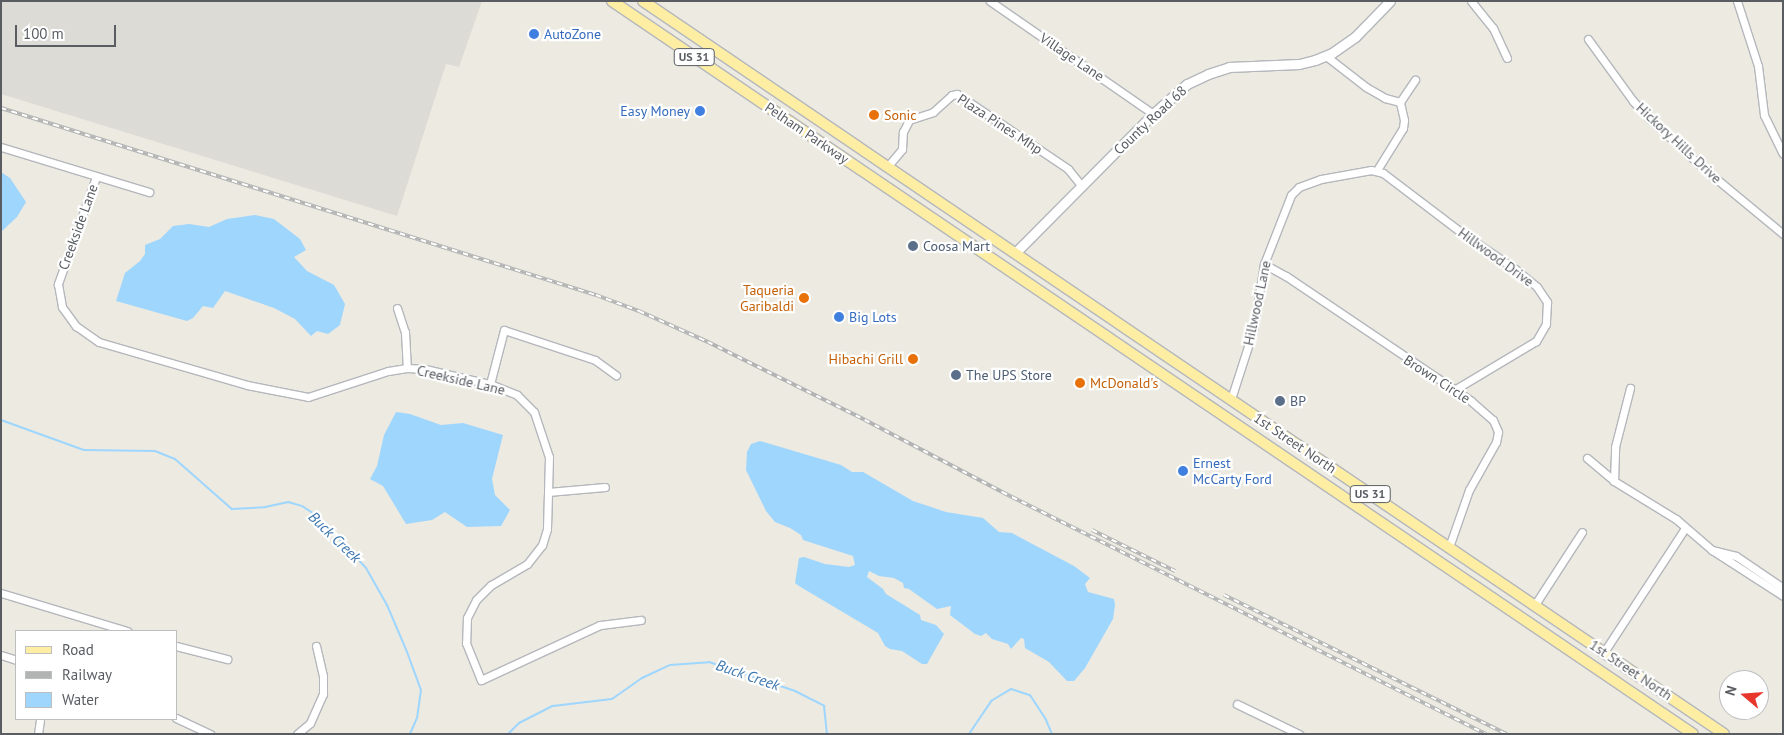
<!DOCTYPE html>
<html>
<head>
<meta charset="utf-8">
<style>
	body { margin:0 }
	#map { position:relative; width:1784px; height:735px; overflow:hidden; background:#eceae1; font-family:"PT Sans",sans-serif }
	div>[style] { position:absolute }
	.industrial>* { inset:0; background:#dddbd5 }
	.water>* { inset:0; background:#9fd6fe }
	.stream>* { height:2px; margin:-1px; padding:0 1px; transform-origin:1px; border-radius:1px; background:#9fd6fe }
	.roads { filter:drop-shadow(1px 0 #b4b7bc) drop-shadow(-1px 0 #b4b7bc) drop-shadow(0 1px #b4b7bc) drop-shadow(0 -1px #b4b7bc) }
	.minor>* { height:7px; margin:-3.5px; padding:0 3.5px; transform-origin:3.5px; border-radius:3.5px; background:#fff }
	.tertiary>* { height:9px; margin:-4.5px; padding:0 4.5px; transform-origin:4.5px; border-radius:4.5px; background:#fff }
	.primary>* { height:10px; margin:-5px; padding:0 5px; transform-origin:5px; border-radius:5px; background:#feeea4 }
	.rail>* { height:4px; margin-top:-2px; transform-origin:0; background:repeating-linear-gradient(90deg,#fff 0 5.5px,#b2b3b3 0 11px); box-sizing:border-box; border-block:1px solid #b2b3b3 }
	.dots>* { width:14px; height:14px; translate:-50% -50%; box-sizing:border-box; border:2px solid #fff; border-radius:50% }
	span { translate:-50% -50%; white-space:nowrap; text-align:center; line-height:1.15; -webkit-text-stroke:4.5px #fff; paint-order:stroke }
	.shield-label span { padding:1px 4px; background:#fff; border:1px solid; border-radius:4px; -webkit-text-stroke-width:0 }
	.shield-label { font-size:12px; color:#595d62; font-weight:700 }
	.shop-label { font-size:14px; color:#366cbe }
	.left { translate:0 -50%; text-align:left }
	.right { translate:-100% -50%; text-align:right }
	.street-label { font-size:14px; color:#595d62 }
	.food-label { font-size:14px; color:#c56008 }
	.service-label { font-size:14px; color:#4e5e75 }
	.water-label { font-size:15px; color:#3d77af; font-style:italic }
	.frame { position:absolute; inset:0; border:2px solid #595d62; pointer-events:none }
	.legend { position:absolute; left:15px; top:630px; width:162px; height:90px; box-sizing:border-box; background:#fff; border:1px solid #bdbec0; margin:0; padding:6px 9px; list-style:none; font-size:15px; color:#595d62 }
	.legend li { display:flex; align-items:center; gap:10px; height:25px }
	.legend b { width:25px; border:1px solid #bdbec0 }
	.north { position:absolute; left:1719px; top:670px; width:50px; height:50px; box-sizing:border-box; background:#fff; border:1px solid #bdbec0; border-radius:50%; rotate:288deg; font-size:14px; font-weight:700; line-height:20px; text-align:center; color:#595d62 }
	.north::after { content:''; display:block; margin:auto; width:18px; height:22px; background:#e7372c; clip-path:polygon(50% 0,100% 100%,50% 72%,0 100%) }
	.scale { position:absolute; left:15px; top:25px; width:101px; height:22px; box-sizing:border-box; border:2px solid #595d62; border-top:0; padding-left:6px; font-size:15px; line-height:18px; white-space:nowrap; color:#595d62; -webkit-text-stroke:4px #fff; paint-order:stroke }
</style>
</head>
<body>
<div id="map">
	<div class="industrial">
		<div style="clip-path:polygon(1px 1px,482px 1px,459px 67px,446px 64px,397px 216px,1px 94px)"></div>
	</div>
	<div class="water">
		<div style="clip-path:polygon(1px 172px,10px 178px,26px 202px,17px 217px,1px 232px)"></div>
		<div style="clip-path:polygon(255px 215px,274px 219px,300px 239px,306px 250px,294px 257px,307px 271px,334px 285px,345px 304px,340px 325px,328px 334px,317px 331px,311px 336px,295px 319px,274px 308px,225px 291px,213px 308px,203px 306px,193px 318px,187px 321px,116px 301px,125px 273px,140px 261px,145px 254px,145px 245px,160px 239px,173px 226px,189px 224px,209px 227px,227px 219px)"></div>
		<div style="clip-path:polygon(396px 412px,410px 414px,441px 425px,463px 423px,503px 435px,492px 479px,495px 495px,510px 510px,501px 526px,467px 527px,445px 512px,432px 520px,406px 524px,383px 486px,370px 479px,377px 466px,384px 435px)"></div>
		<div style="clip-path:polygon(760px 441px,841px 465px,852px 472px,863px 472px,913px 501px,946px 512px,983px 518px,999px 532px,1012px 533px,1074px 566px,1090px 578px,1085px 584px,1088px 592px,1114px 599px,1115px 605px,1113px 619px,1085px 668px,1074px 681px,1067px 681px,1049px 662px,1025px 648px,1024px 639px,1021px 638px,1011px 649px,1008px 644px,992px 639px,986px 633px,981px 636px,975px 634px,950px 615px,951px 606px,937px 609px,909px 589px,904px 588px,903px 583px,894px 578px,879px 576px,869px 571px,867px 577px,883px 589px,886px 594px,920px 615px,921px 620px,936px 625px,944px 634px,927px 664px,922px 664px,902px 651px,890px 649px,885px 646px,878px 633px,799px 586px,795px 583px,799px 558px,804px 557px,825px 564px,849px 567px,855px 565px,853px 556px,803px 540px,801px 535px,790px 528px,775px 522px,766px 511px,746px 470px,747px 452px,751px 444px)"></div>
	</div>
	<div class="stream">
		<div style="left:1px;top:420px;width:88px;rotate:19.9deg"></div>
		<div style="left:84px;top:450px;width:71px;rotate:0.8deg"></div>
		<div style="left:155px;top:451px;width:22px;rotate:22deg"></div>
		<div style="left:175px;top:459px;width:76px;rotate:41.3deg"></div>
		<div style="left:232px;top:509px;width:33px;rotate:-3deg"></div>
		<div style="left:265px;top:507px;width:24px;rotate:-12deg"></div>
		<div style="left:288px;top:502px;width:15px;rotate:16deg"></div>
		<div style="left:302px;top:506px;width:20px;rotate:33deg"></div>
		<div style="left:319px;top:517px;width:69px;rotate:47.3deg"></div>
		<div style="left:366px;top:568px;width:43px;rotate:60.4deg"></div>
		<div style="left:387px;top:605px;width:51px;rotate:66.9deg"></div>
		<div style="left:407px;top:652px;width:40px;rotate:69.8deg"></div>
		<div style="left:421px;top:690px;width:28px;rotate:98deg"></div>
		<div style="left:417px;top:718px;width:17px;rotate:114deg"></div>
		<div style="left:508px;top:734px;width:16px;rotate:-45deg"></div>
		<div style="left:519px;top:723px;width:38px;rotate:-27deg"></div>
		<div style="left:553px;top:706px;width:59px;rotate:-6.8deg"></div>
		<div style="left:612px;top:699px;width:37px;rotate:-35deg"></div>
		<div style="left:642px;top:678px;width:31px;rotate:-25deg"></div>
		<div style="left:670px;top:665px;width:39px;rotate:-4deg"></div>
		<div style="left:709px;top:662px;width:91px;rotate:18.6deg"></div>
		<div style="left:795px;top:691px;width:33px;rotate:27deg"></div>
		<div style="left:824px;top:706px;width:28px;rotate:84deg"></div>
		<div style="left:969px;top:734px;width:40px;rotate:-56deg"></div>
		<div style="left:991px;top:701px;width:23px;rotate:-31deg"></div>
		<div style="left:1011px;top:689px;width:20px;rotate:18deg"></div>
		<div style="left:1030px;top:695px;width:30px;rotate:57deg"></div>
		<div style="left:1046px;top:720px;width:15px;rotate:67deg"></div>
	</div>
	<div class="roads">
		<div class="minor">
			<div style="left:990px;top:1px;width:198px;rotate:34.7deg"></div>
			<div style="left:1471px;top:1px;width:35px;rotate:51deg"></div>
			<div style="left:1493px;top:28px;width:33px;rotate:65deg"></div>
			<div style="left:1737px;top:1px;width:68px;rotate:72.1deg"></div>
			<div style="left:1758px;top:66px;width:49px;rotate:83deg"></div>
			<div style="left:1764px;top:115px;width:43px;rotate:64deg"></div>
			<div style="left:1588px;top:39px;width:77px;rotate:54deg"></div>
			<div style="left:1633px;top:101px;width:26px;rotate:47deg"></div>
			<div style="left:1651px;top:120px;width:69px;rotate:42.7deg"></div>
			<div style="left:1702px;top:167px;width:105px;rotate:39.6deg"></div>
			<div style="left:1326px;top:56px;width:51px;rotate:37.8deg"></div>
			<div style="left:1366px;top:87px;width:22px;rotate:30deg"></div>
			<div style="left:1385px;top:98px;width:16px;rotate:15deg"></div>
			<div style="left:1400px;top:102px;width:27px;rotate:-56deg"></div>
			<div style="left:1px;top:147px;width:155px;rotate:16.9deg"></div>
			<div style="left:887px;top:167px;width:23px;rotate:-50deg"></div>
			<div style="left:902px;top:149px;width:17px;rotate:-87deg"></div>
			<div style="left:903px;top:132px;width:13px;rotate:-63deg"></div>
			<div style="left:909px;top:120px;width:25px;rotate:-18deg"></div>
			<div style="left:933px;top:112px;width:25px;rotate:-42deg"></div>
			<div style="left:952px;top:95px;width:5px;rotate:-11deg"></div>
			<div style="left:957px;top:94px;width:134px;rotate:34deg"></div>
			<div style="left:1068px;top:169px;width:22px;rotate:51deg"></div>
			<div style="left:1377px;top:170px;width:49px;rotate:-58.2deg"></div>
			<div style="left:1403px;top:128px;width:8px;rotate:-83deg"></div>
			<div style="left:1404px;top:120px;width:18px;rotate:-103deg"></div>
			<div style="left:96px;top:177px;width:114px;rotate:109.6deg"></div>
			<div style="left:58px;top:284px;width:23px;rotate:80deg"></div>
			<div style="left:62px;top:307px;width:24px;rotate:54deg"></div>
			<div style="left:76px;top:326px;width:28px;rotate:35deg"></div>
			<div style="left:99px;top:342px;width:154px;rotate:16.2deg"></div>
			<div style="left:247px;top:385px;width:62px;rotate:11.1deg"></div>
			<div style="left:308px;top:397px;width:84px;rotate:-18deg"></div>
			<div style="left:388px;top:371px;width:19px;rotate:-9deg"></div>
			<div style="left:407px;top:368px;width:18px;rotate:3deg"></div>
			<div style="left:425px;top:369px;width:67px;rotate:13deg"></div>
			<div style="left:490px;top:384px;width:29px;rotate:22deg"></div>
			<div style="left:517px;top:395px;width:24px;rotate:45deg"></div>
			<div style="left:534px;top:412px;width:47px;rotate:71.6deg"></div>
			<div style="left:549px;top:457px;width:72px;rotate:91.6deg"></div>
			<div style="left:547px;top:529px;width:17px;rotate:107deg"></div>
			<div style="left:542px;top:545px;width:24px;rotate:128deg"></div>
			<div style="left:527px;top:564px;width:42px;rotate:149.7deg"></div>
			<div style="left:491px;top:585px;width:21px;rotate:135deg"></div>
			<div style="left:476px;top:600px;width:20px;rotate:117deg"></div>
			<div style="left:467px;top:618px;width:25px;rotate:92deg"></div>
			<div style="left:466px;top:643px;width:40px;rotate:68deg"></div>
			<div style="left:481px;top:680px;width:131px;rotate:-24.8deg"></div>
			<div style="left:600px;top:625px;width:41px;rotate:-7deg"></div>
			<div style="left:1264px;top:264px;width:25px;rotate:29deg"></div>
			<div style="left:1286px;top:276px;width:223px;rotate:34deg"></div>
			<div style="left:1471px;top:401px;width:29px;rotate:41deg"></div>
			<div style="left:1493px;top:420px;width:13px;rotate:67deg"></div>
			<div style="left:1498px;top:432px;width:10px;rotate:101deg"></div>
			<div style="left:1496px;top:442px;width:55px;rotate:119.4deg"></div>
			<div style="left:1469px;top:490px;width:60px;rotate:109.3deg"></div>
			<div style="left:397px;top:308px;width:25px;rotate:72deg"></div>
			<div style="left:405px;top:332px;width:36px;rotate:87deg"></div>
			<div style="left:490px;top:384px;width:56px;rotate:-75.5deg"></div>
			<div style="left:504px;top:330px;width:96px;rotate:18.2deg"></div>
			<div style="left:595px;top:360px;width:26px;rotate:36deg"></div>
			<div style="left:1231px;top:399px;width:71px;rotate:-72.1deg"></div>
			<div style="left:1253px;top:331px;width:68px;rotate:-80.7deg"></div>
			<div style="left:1264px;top:264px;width:74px;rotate:-68.6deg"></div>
			<div style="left:1291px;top:195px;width:11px;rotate:-45deg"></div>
			<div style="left:1299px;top:187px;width:23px;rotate:-20deg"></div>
			<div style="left:1321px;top:179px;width:51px;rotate:-10.2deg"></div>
			<div style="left:1371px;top:170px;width:12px;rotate:14deg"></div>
			<div style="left:1383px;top:173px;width:99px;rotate:37.2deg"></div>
			<div style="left:1462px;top:233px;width:64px;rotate:34.2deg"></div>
			<div style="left:1515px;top:269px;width:28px;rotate:39deg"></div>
			<div style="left:1537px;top:287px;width:18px;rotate:56deg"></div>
			<div style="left:1547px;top:302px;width:22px;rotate:93deg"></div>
			<div style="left:1546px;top:324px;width:20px;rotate:120deg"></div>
			<div style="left:1536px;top:341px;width:96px;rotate:149.1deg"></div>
			<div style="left:1587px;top:458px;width:35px;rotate:40deg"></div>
			<div style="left:1614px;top:481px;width:73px;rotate:31.5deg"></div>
			<div style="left:1676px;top:519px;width:48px;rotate:40.7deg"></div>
			<div style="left:1614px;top:481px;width:34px;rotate:-88deg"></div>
			<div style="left:1615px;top:447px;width:61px;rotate:-75.7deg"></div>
			<div style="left:548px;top:492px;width:57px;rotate:-5deg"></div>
			<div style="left:1783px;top:588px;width:57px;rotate:-145.8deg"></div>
			<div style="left:1736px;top:556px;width:25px;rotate:-166deg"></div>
			<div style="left:1712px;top:550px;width:85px;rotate:32.9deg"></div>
			<div style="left:1px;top:593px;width:132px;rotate:16.8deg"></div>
			<div style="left:1534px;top:606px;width:88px;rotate:-57deg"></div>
			<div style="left:176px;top:646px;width:53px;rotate:14.3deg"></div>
			<div style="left:1604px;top:652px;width:148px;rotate:-56.8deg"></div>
			<div style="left:1px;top:655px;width:16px;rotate:18deg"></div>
			<div style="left:1237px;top:704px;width:69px;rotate:25.8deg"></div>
			<div style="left:176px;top:718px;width:38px;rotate:25deg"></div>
			<div style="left:38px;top:734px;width:15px;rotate:-82deg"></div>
			<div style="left:297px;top:734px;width:17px;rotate:-40deg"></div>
			<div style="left:310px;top:723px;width:32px;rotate:-66deg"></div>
			<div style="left:323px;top:694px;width:18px;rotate:-90deg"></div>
			<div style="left:323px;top:676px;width:31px;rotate:-103deg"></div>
		</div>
		<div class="tertiary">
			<div style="left:1015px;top:253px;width:196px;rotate:-45.2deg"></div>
			<div style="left:1153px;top:114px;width:45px;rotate:-41.4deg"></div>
			<div style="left:1187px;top:84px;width:23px;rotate:-25deg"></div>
			<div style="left:1208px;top:74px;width:22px;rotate:-18deg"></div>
			<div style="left:1229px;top:67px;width:70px;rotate:-2.5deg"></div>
			<div style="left:1299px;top:64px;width:16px;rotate:-14deg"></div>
			<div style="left:1315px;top:60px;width:18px;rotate:-22deg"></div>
			<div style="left:1332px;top:53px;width:28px;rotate:-35deg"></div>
			<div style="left:1355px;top:37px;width:50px;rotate:-45.8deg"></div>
		</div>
		<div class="primary">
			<div style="left:612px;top:1px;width:1306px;rotate:34.14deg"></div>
			<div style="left:643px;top:1px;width:1306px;rotate:34.14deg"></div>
		</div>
	</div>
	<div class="rail">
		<div style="left:1px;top:108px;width:624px;rotate:17.45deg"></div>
		<div style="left:596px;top:295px;width:46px;rotate:20.4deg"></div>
		<div style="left:639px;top:311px;width:76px;rotate:24.2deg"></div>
		<div style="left:708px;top:342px;width:175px;rotate:26.4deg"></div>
		<div style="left:865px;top:420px;width:155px;rotate:27.7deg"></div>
		<div style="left:1002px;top:492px;width:541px;rotate:26.57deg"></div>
		<div style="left:1092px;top:530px;width:93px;rotate:26.3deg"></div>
		<div style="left:1224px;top:595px;width:315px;rotate:26.2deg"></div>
	</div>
	<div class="dots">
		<div style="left:534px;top:34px;background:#3f7fe0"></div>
		<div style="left:700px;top:111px;background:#3f7fe0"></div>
		<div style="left:874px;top:115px;background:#e8710a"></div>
		<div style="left:913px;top:246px;background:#5c6f8a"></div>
		<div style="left:804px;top:298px;background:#e8710a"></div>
		<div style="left:839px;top:317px;background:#3f7fe0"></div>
		<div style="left:913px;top:359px;background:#e8710a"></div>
		<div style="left:956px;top:375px;background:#5c6f8a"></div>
		<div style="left:1080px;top:383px;background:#e8710a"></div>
		<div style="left:1280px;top:401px;background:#5c6f8a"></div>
		<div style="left:1183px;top:471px;background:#3f7fe0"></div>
	</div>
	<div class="shield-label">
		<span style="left:694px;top:57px">US 31</span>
		<span style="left:1370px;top:494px">US 31</span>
	</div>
	<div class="shop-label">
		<span class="left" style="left:544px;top:34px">AutoZone</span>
		<span class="right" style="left:690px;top:111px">Easy Money</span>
		<span class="left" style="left:849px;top:317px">Big Lots</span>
		<span class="left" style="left:1193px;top:471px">Ernest<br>McCarty Ford</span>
	</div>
	<div class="street-label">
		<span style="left:1072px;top:57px;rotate:34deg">Village Lane</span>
		<span style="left:1150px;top:120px;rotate:-43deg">County Road 68</span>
		<span style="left:1000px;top:124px;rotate:33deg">Plaza Pines Mhp</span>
		<span style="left:807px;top:133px;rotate:34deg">Pelham Parkway</span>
		<span style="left:1679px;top:143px;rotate:43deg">Hickory Hills Drive</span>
		<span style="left:78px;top:227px;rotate:-70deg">Creekside Lane</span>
		<span style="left:1496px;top:257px;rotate:36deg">Hillwood Drive</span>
		<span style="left:1257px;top:303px;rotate:-78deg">Hillwood Lane</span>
		<span style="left:1437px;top:379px;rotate:33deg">Brown Circle</span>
		<span style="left:461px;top:380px;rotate:13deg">Creekside Lane</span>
		<span style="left:1295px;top:443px;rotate:34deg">1st Street North</span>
		<span style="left:1631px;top:670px;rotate:34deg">1st Street North</span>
	</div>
	<div class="food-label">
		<span class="left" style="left:884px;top:115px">Sonic</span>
		<span class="right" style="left:794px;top:298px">Taqueria<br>Garibaldi</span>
		<span class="right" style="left:903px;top:359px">Hibachi Grill</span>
		<span class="left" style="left:1090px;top:383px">McDonald's</span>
	</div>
	<div class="service-label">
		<span class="left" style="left:923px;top:246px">Coosa Mart</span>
		<span class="left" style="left:966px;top:375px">The UPS Store</span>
		<span class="left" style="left:1290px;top:401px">BP</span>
	</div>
	<div class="water-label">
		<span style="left:335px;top:537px;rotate:44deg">Buck Creek</span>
		<span style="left:748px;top:675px;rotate:19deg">Buck Creek</span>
	</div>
	<div class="frame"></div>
	<ul class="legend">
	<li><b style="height:6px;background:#feeea4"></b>Road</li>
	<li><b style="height:6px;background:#b2b3b3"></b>Railway</li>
	<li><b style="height:14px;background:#9fd6fe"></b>Water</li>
	</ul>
	<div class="north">N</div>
	<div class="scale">100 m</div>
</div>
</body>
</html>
